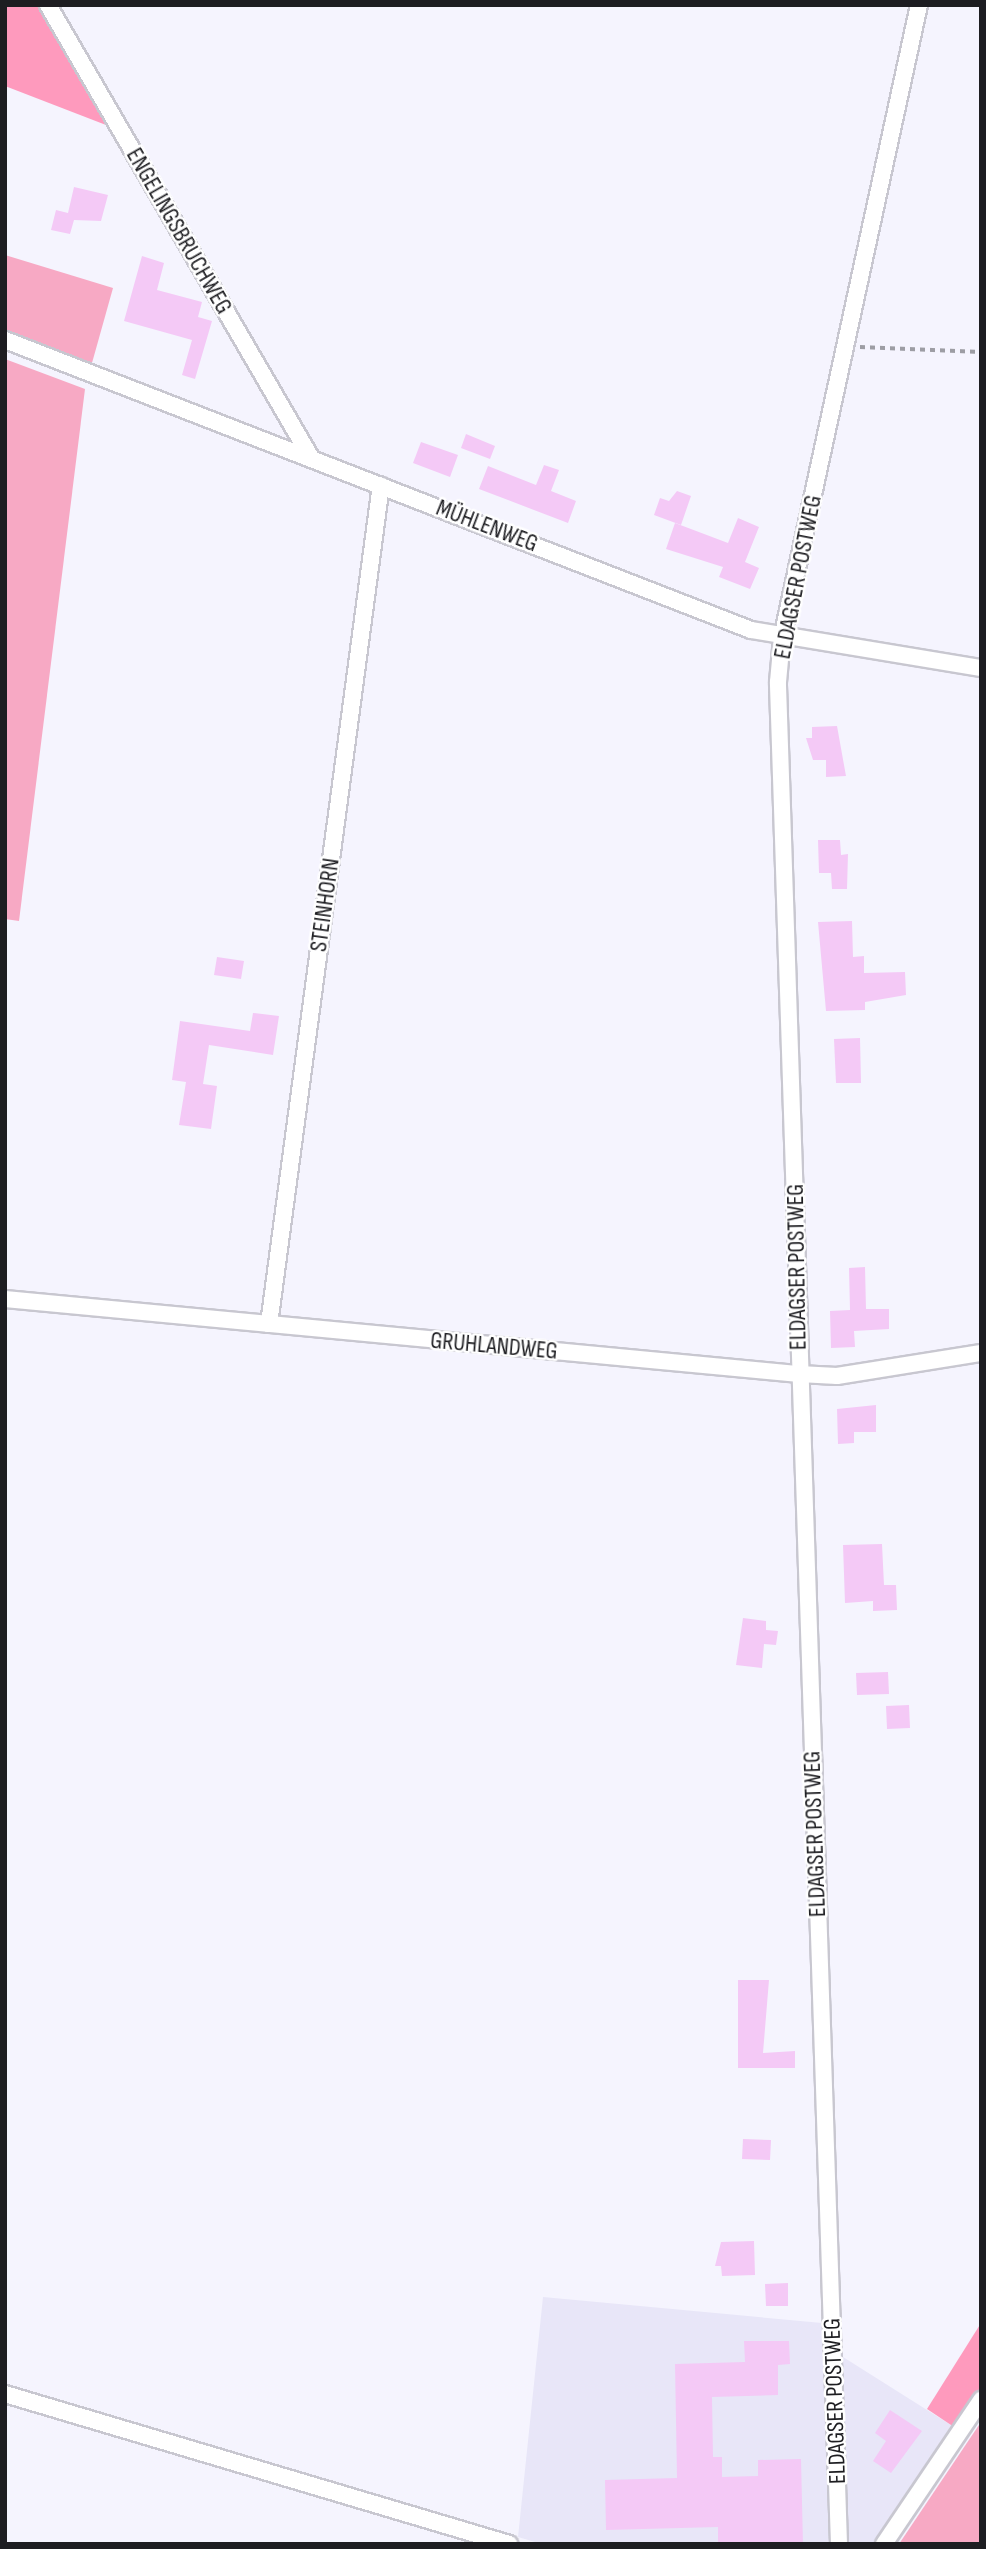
<!DOCTYPE html>
<html>
<head>
<meta charset="utf-8">
<style>
	body { margin:0 }
	#map { position:relative; width:986px; height:2549px; overflow:hidden; background:#f5f4fe; font-family:"Sofia Sans Condensed",sans-serif }
	div>[style] { position:absolute }
	.built>* { inset:0; background:#e8e6f8 }
	.green>* { inset:0; background:#f7a9c4 }
	.forest>* { inset:0; background:#fe9abd }
	.building>* { inset:0; background:#f4c9f6 }
	.path>* { height:3.5px; margin-top:-1.75px; transform-origin:0; background:repeating-linear-gradient(90deg,#9d9da4 0 5px,transparent 0 10px) }
	.roads { filter:drop-shadow(2px 0 #c8c7d0) drop-shadow(-2px 0 #c8c7d0) drop-shadow(0 2px #c8c7d0) drop-shadow(0 -2px #c8c7d0) }
	.minor>* { height:16px; margin:-8px; padding:0 8px; transform-origin:8px; border-radius:8px; background:#fff }
	span { translate:-50% -50%; white-space:nowrap; text-align:center; line-height:1.15; -webkit-text-stroke:5px #fff; paint-order:stroke }
	.street-label { font-size:24px; color:#1d1d21 }
	.frame { position:absolute; inset:0; border:7px solid #1d1d21; pointer-events:none }
</style>
</head>
<body>
<div id="map">
	<div class="built">
		<div style="clip-path:polygon(543px 2297px,822px 2323px,824px 2345px,954px 2427px,875px 2544px,542px 2544px,518px 2537px)"></div>
	</div>
	<div class="green">
		<div style="clip-path:polygon(5px 255px,113px 288px,92px 363px,5px 330px)"></div>
		<div style="clip-path:polygon(5px 359px,85px 389px,19px 921px,5px 919px)"></div>
		<div style="clip-path:polygon(981px 2422px,981px 2544px,899px 2544px)"></div>
	</div>
	<div class="forest">
		<div style="clip-path:polygon(5px 5px,39px 5px,106px 125px,5px 86px)"></div>
		<div style="clip-path:polygon(981px 2323px,981px 2387px,954px 2427px,927px 2409px)"></div>
	</div>
	<div class="building">
		<div style="clip-path:polygon(74px 187px,108px 195px,101px 221px,74px 220px,70px 234px,51px 230px,56px 210px,68px 213px)"></div>
		<div style="clip-path:polygon(142px 256px,164px 263px,157px 290px,202px 302px,198px 317px,212px 321px,195px 379px,182px 375px,192px 340px,124px 321px)"></div>
		<div style="clip-path:polygon(466px 434px,495px 446px,490px 459px,461px 448px)"></div>
		<div style="clip-path:polygon(421px 442px,458px 455px,450px 477px,413px 463px)"></div>
		<div style="clip-path:polygon(544px 465px,559px 470px,551px 491px,576px 501px,568px 523px,479px 489px,488px 466px,536px 485px)"></div>
		<div style="clip-path:polygon(677px 491px,691px 496px,681px 525px,654px 515px,660px 498px,669px 501px)"></div>
		<div style="clip-path:polygon(738px 518px,759px 527px,745px 562px,759px 568px,750px 589px,719px 577px,723px 567px,666px 549px,675px 523px,728px 543px)"></div>
		<div style="clip-path:polygon(837px 726px,846px 776px,826px 777px,826px 760px,813px 760px,806px 738px,812px 738px,812px 727px)"></div>
		<div style="clip-path:polygon(818px 840px,840px 840px,841px 855px,848px 854px,847px 889px,832px 889px,831px 873px,819px 873px)"></div>
		<div style="clip-path:polygon(852px 921px,853px 957px,864px 956px,864px 973px,905px 972px,906px 995px,865px 1002px,865px 1010px,826px 1011px,818px 922px)"></div>
		<div style="clip-path:polygon(217px 957px,244px 961px,241px 979px,214px 975px)"></div>
		<div style="clip-path:polygon(253px 1013px,279px 1016px,273px 1055px,209px 1045px,203px 1084px,217px 1086px,211px 1129px,179px 1125px,186px 1082px,172px 1080px,180px 1021px,250px 1031px)"></div>
		<div style="clip-path:polygon(860px 1038px,861px 1083px,836px 1083px,834px 1039px)"></div>
		<div style="clip-path:polygon(865px 1267px,866px 1309px,889px 1309px,889px 1329px,854px 1331px,855px 1347px,831px 1348px,830px 1311px,850px 1310px,849px 1268px)"></div>
		<div style="clip-path:polygon(876px 1405px,876px 1432px,854px 1432px,854px 1443px,838px 1444px,837px 1409px)"></div>
		<div style="clip-path:polygon(882px 1544px,884px 1585px,896px 1585px,897px 1610px,873px 1611px,873px 1601px,845px 1603px,843px 1545px)"></div>
		<div style="clip-path:polygon(743px 1618px,766px 1621px,766px 1630px,778px 1631px,776px 1645px,764px 1644px,762px 1668px,736px 1665px)"></div>
		<div style="clip-path:polygon(888px 1672px,889px 1694px,857px 1695px,856px 1673px)"></div>
		<div style="clip-path:polygon(909px 1705px,910px 1728px,887px 1729px,886px 1706px)"></div>
		<div style="clip-path:polygon(738px 1980px,769px 1980px,763px 2053px,795px 2051px,795px 2068px,738px 2068px)"></div>
		<div style="clip-path:polygon(743px 2139px,771px 2140px,770px 2160px,742px 2159px)"></div>
		<div style="clip-path:polygon(754px 2241px,755px 2275px,722px 2276px,721px 2266px,715px 2266px,721px 2242px)"></div>
		<div style="clip-path:polygon(788px 2283px,788px 2306px,766px 2306px,765px 2284px)"></div>
		<div style="clip-path:polygon(744px 2341px,789px 2341px,790px 2364px,778px 2365px,778px 2395px,712px 2397px,713px 2457px,722px 2457px,722px 2477px,758px 2476px,758px 2460px,801px 2459px,803px 2544px,718px 2544px,718px 2527px,606px 2530px,605px 2480px,677px 2478px,675px 2364px,745px 2362px)"></div>
		<div style="clip-path:polygon(890px 2410px,922px 2431px,891px 2473px,873px 2461px,886px 2441px,875px 2433px)"></div>
	</div>
	<div class="path">
		<div style="left:860px;top:347px;width:121px;rotate:2.4deg"></div>
	</div>
	<div class="roads">
		<div class="minor">
			<div style="left:48px;top:5px;width:522px;rotate:59.85deg"></div>
			<div style="left:5px;top:340px;width:800px;rotate:21.24deg"></div>
			<div style="left:751px;top:630px;width:233px;rotate:9.4deg"></div>
			<div style="left:5px;top:1299px;width:798px;rotate:5.4deg"></div>
			<div style="left:799px;top:1374px;width:38px;rotate:3deg"></div>
			<div style="left:837px;top:1376px;width:146px;rotate:-9.1deg"></div>
			<div style="left:269px;top:1324px;width:846px;rotate:-82.4deg"></div>
			<div style="left:5px;top:2394px;width:526px;rotate:16.57deg"></div>
			<div style="left:839px;top:2544px;width:1863px;rotate:-91.88deg"></div>
			<div style="left:778px;top:682px;width:44px;rotate:-84.8deg"></div>
			<div style="left:782px;top:638px;width:648px;rotate:-77.79deg"></div>
			<div style="left:884px;top:2544px;width:174px;rotate:-56deg"></div>
		</div>
	</div>
	<div class="street-label">
		<span style="left:179px;top:231px;rotate:60deg">ENGELINGSBRUCHWEG</span>
		<span style="left:487px;top:526px;rotate:21deg">MÜHLENWEG</span>
		<span style="left:798px;top:577px;rotate:-79deg">ELDAGSER POSTWEG</span>
		<span style="left:325px;top:905px;rotate:-82deg">STEINHORN</span>
		<span style="left:797px;top:1267px;rotate:-91deg">ELDAGSER POSTWEG</span>
		<span style="left:494px;top:1346px;rotate:5deg">GRUHLANDWEG</span>
		<span style="left:815px;top:1834px;rotate:-92deg">ELDAGSER POSTWEG</span>
		<span style="left:835px;top:2401px;rotate:-92deg">ELDAGSER POSTWEG</span>
	</div>
	<div class="frame"></div>
</div>
</body>
</html>
